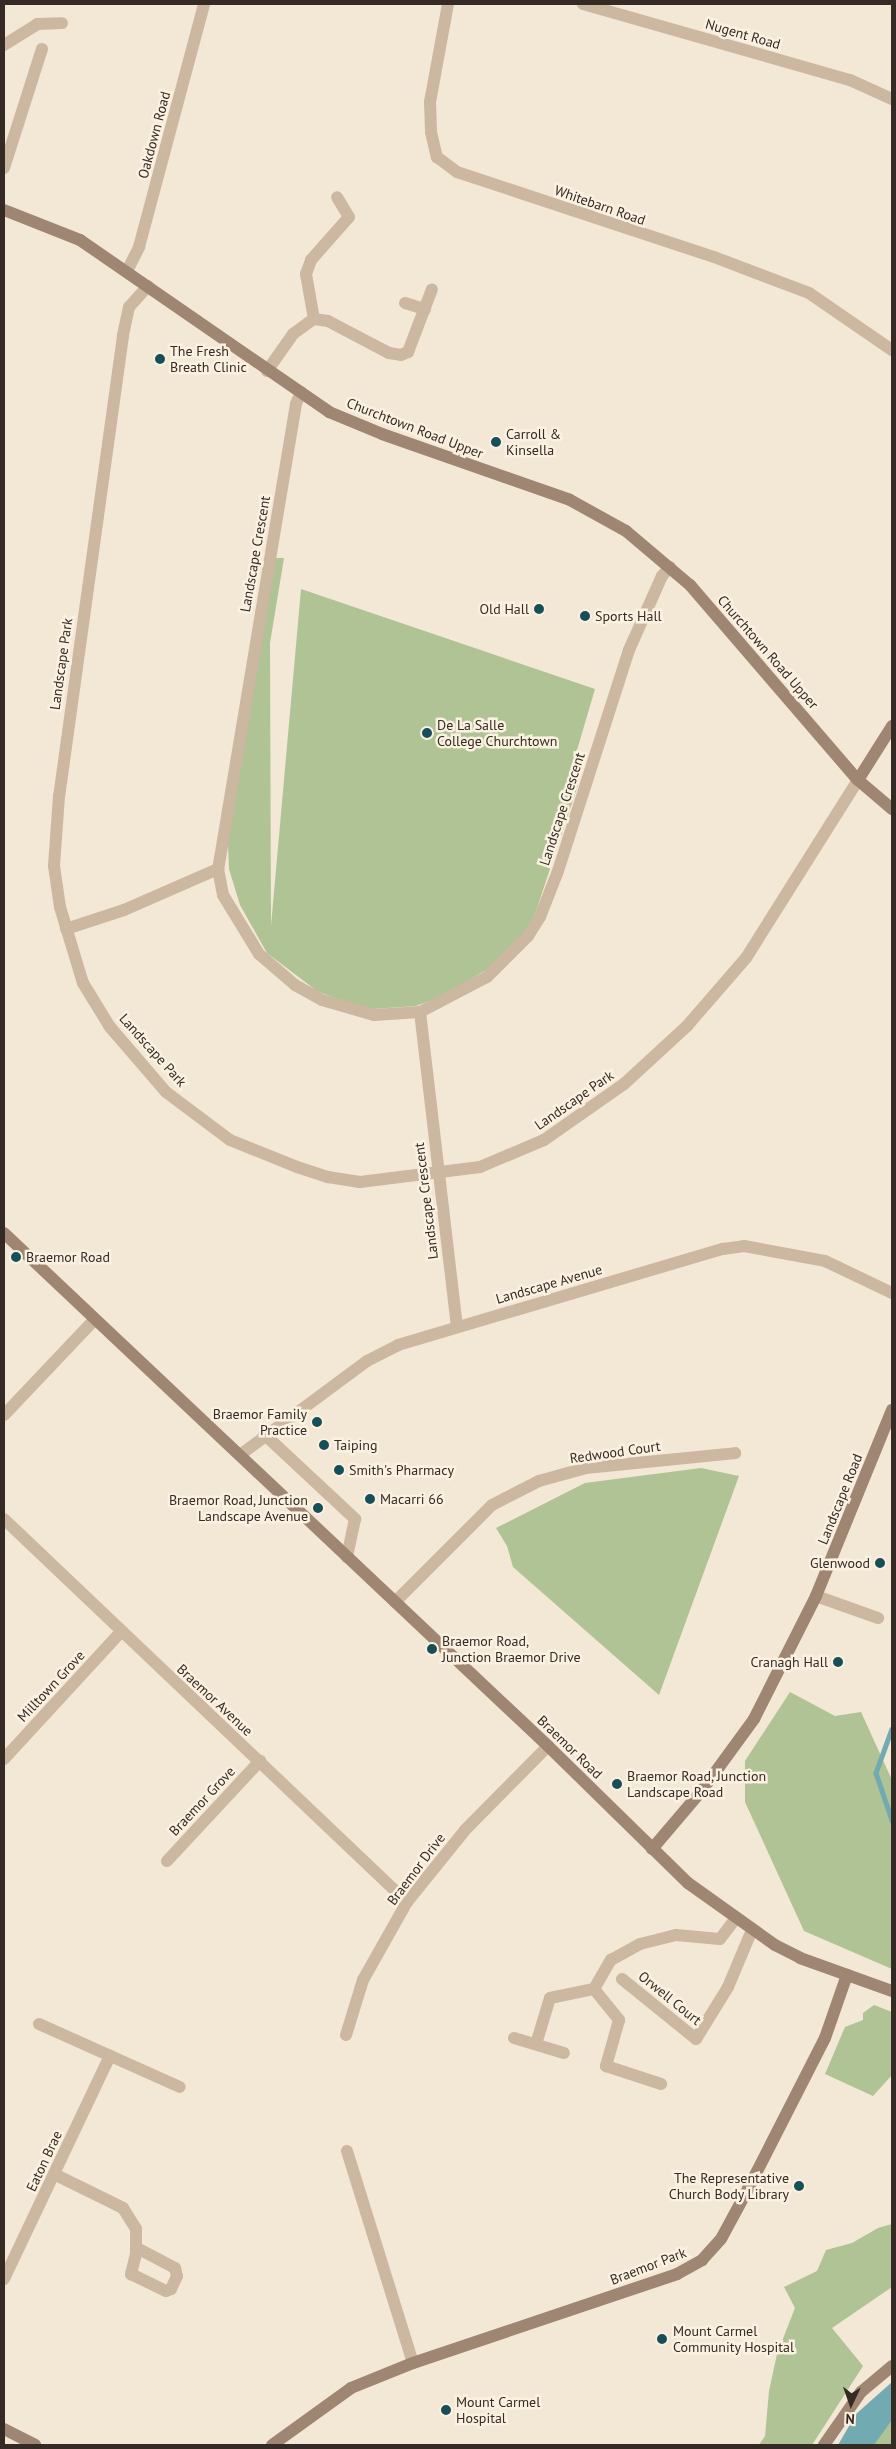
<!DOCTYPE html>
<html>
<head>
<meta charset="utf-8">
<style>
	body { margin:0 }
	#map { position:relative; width:896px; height:2449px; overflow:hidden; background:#f3e7d5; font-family:"PT Sans",sans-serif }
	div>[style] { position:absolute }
	.green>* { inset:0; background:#afc394 }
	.water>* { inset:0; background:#72aab2 }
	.stream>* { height:4.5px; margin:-2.25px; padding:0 2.25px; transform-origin:2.25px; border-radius:2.25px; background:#72aab2 }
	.street>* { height:12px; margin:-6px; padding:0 6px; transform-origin:6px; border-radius:6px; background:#ccb8a0 }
	.secondary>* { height:12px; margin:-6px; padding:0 6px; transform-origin:6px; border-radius:6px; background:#9f8672 }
	.dots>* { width:14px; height:14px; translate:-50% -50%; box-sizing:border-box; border:2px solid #fbf1e1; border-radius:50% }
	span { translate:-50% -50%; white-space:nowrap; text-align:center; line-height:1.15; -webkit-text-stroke:5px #fbf1e1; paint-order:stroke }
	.street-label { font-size:14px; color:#352b24 }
	.poi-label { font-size:14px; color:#352b24 }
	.left { translate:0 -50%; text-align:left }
	.right { translate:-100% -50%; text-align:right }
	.frame { position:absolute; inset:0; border:5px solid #352b24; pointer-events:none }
	.north { position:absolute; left:826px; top:2379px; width:50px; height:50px; -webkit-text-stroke:4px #fbf1e1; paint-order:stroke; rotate:183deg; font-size:14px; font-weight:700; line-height:20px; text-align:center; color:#352b24 }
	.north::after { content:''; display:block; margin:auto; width:18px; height:22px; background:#352b24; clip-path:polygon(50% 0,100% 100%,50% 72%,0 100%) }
</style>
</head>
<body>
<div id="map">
	<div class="green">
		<div style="clip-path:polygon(275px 558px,284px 558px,270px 643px,271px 926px,301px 589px,595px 689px,542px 869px,568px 783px,578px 785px,533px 920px,516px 944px,491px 967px,444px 995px,416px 1006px,373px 1009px,350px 1004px,317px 991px,267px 953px,240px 905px,229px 869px,228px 843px)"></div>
		<div style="clip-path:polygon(701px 1468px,739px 1476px,659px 1695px,513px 1567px,507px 1546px,496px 1528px,585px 1483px)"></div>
		<div style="clip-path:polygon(790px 1692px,835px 1716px,861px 1712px,892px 1780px,892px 1969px,804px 1931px,745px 1802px,745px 1761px)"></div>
		<div style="clip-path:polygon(874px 2005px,892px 2012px,892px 2075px,873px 2096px,825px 2074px,845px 2027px,863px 2020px,863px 2013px)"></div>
		<div style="clip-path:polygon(892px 2224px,892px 2287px,832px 2328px,863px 2366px,812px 2445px,759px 2445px,765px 2436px,769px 2391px,777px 2354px,795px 2308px,784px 2287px,817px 2271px,826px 2250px,852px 2243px,878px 2228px)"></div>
		<div style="clip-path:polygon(892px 2420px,892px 2445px,874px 2445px,878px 2437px)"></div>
	</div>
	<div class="water">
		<div style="clip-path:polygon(892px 2382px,892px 2420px,874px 2445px,838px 2445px,856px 2414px)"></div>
	</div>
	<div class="stream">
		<div style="left:892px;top:1729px;width:47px;rotate:110deg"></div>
		<div style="left:876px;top:1773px;width:50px;rotate:71.2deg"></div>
	</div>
	<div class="street">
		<div style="left:448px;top:4px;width:100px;rotate:100.4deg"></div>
		<div style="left:430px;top:102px;width:30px;rotate:88deg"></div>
		<div style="left:431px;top:132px;width:26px;rotate:77deg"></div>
		<div style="left:437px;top:157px;width:25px;rotate:37deg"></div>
		<div style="left:457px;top:172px;width:271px;rotate:18.3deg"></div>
		<div style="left:714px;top:257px;width:102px;rotate:20.8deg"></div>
		<div style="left:809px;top:293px;width:101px;rotate:34.5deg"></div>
		<div style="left:583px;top:4px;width:278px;rotate:15.9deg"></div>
		<div style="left:850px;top:80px;width:46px;rotate:24.3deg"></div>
		<div style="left:4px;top:45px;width:39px;rotate:-32deg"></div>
		<div style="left:37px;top:24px;width:25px;rotate:-2deg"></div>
		<div style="left:4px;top:168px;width:125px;rotate:-72.3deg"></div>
		<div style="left:127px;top:271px;width:27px;rotate:-63deg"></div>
		<div style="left:139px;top:247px;width:252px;rotate:-75deg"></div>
		<div style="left:148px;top:286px;width:28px;rotate:132deg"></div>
		<div style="left:129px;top:307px;width:30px;rotate:102deg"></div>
		<div style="left:123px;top:336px;width:464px;rotate:97.9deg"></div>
		<div style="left:59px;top:796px;width:70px;rotate:94.1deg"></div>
		<div style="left:54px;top:866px;width:41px;rotate:81.7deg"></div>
		<div style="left:60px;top:907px;width:79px;rotate:73.2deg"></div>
		<div style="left:83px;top:983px;width:52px;rotate:58.5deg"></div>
		<div style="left:110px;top:1027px;width:86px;rotate:49.3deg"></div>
		<div style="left:166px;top:1092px;width:80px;rotate:36.9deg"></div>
		<div style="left:230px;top:1140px;width:72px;rotate:21.9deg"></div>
		<div style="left:297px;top:1167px;width:33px;rotate:18deg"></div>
		<div style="left:328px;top:1177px;width:32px;rotate:9deg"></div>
		<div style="left:360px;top:1182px;width:121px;rotate:-7.1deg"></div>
		<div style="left:480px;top:1167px;width:69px;rotate:-22.9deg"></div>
		<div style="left:544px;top:1140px;width:98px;rotate:-35deg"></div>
		<div style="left:624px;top:1084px;width:86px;rotate:-42.6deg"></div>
		<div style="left:687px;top:1026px;width:90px;rotate:-49.1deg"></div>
		<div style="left:746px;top:958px;width:210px;rotate:-57.8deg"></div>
		<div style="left:405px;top:303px;width:21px;rotate:17deg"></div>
		<div style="left:314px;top:319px;width:46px;rotate:-100.1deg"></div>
		<div style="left:306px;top:274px;width:15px;rotate:-70deg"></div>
		<div style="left:311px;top:260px;width:57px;rotate:-48.5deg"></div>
		<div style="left:349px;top:217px;width:23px;rotate:-121deg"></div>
		<div style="left:267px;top:371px;width:45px;rotate:-54.9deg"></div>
		<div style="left:293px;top:334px;width:26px;rotate:-36deg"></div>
		<div style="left:314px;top:319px;width:14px;rotate:8deg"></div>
		<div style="left:328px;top:321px;width:69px;rotate:27.7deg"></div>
		<div style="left:389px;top:353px;width:12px;rotate:9deg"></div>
		<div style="left:401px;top:355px;width:8px;rotate:-23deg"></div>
		<div style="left:408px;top:352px;width:67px;rotate:-69.1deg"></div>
		<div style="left:301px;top:392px;width:13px;rotate:113deg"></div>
		<div style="left:296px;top:404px;width:471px;rotate:99.5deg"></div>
		<div style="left:218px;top:869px;width:26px;rotate:79deg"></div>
		<div style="left:223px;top:895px;width:69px;rotate:58.6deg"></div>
		<div style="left:259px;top:954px;width:48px;rotate:40.7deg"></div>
		<div style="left:295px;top:985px;width:31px;rotate:29deg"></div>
		<div style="left:322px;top:1000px;width:54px;rotate:16.1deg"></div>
		<div style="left:374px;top:1015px;width:46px;rotate:-3.7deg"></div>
		<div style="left:420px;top:1012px;width:76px;rotate:-27.6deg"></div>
		<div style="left:487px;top:977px;width:58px;rotate:-45deg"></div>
		<div style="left:528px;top:936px;width:22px;rotate:-58deg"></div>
		<div style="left:540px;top:917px;width:49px;rotate:-68.6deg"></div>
		<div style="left:558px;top:871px;width:232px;rotate:-72.2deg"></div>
		<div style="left:629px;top:650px;width:81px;rotate:-66deg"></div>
		<div style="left:662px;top:576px;width:12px;rotate:-48deg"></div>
		<div style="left:66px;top:929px;width:61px;rotate:-18.1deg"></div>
		<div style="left:124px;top:910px;width:103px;rotate:-23.6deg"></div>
		<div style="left:420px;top:1012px;width:317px;rotate:83.3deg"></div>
		<div style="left:4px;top:1415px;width:132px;rotate:-46.5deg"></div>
		<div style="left:264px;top:1434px;width:125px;rotate:43deg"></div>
		<div style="left:355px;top:1519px;width:39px;rotate:102deg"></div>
		<div style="left:240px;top:1455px;width:158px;rotate:-36.5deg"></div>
		<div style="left:367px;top:1361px;width:35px;rotate:-27deg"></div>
		<div style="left:398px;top:1345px;width:339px;rotate:-16.5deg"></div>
		<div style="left:723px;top:1249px;width:21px;rotate:-8deg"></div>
		<div style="left:744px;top:1246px;width:82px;rotate:10.5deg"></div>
		<div style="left:825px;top:1261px;width:74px;rotate:25.5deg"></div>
		<div style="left:4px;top:1519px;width:556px;rotate:43.54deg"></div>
		<div style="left:816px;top:1596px;width:66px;rotate:19.5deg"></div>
		<div style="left:395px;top:1602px;width:137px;rotate:-45deg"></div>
		<div style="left:492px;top:1505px;width:53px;rotate:-27.1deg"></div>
		<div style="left:539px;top:1481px;width:49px;rotate:-15.5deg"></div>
		<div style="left:586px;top:1468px;width:150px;rotate:-5.7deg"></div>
		<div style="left:4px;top:1759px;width:171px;rotate:-47.4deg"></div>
		<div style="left:167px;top:1861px;width:137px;rotate:-47.1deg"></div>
		<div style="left:622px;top:1979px;width:95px;rotate:39deg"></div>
		<div style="left:696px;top:2039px;width:61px;rotate:-58.4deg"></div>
		<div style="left:728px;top:1987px;width:62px;rotate:-67.2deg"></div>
		<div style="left:594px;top:1989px;width:40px;rotate:51deg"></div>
		<div style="left:619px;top:2020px;width:48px;rotate:105.8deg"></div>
		<div style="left:606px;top:2066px;width:58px;rotate:18.1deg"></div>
		<div style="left:39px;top:2024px;width:154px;rotate:24.1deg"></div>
		<div style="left:346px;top:2035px;width:58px;rotate:-72.8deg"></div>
		<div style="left:363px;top:1980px;width:90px;rotate:-60.6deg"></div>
		<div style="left:407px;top:1902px;width:92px;rotate:-51.1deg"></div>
		<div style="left:465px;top:1830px;width:118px;rotate:-45.3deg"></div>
		<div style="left:514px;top:2038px;width:52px;rotate:16.7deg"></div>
		<div style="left:536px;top:2044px;width:48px;rotate:-73.1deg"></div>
		<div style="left:550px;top:1998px;width:45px;rotate:-11.6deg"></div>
		<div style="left:594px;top:1989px;width:34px;rotate:-60deg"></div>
		<div style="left:611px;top:1960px;width:33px;rotate:-29deg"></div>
		<div style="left:640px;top:1944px;width:37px;rotate:-14deg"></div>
		<div style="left:676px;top:1935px;width:44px;rotate:5.2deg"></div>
		<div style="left:720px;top:1939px;width:25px;rotate:-53deg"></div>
		<div style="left:347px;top:2151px;width:222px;rotate:72.7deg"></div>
		<div style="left:54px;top:2174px;width:77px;rotate:26.2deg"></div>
		<div style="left:123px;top:2208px;width:25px;rotate:58deg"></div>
		<div style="left:136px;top:2229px;width:25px;rotate:90deg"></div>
		<div style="left:136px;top:2254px;width:21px;rotate:104deg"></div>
		<div style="left:131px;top:2274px;width:39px;rotate:26deg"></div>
		<div style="left:166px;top:2291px;width:5px;rotate:-22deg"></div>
		<div style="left:171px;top:2289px;width:14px;rotate:-65deg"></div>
		<div style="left:177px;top:2276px;width:8px;rotate:-104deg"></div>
		<div style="left:175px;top:2268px;width:43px;rotate:-152.2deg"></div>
		<div style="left:4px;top:2279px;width:247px;rotate:-64.6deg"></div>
	</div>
	<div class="secondary">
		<div style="left:4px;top:210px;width:82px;rotate:21.5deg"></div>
		<div style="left:80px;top:240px;width:303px;rotate:34.6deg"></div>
		<div style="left:329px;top:412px;width:57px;rotate:22.5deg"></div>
		<div style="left:382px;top:434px;width:199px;rotate:19.3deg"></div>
		<div style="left:570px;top:500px;width:64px;rotate:29deg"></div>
		<div style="left:626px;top:531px;width:84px;rotate:40.2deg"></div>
		<div style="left:690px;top:585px;width:257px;rotate:49.3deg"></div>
		<div style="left:858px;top:780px;width:45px;rotate:40.5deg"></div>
		<div style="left:858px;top:780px;width:64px;rotate:-57.8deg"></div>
		<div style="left:4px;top:1233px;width:748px;rotate:43.32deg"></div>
		<div style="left:548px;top:1746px;width:196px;rotate:44.4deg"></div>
		<div style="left:688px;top:1883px;width:107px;rotate:35.5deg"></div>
		<div style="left:775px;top:1945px;width:28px;rotate:27deg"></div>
		<div style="left:800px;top:1958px;width:98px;rotate:19.7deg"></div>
		<div style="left:652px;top:1849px;width:79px;rotate:-49.6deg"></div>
		<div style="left:703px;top:1789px;width:87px;rotate:-53.9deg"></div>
		<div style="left:754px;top:1719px;width:138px;rotate:-63.2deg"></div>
		<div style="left:816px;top:1596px;width:201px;rotate:-67.8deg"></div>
		<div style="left:4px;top:2429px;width:35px;rotate:27deg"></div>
		<div style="left:272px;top:2445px;width:97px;rotate:-35.8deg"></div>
		<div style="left:351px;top:2388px;width:67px;rotate:-22deg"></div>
		<div style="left:413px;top:2363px;width:279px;rotate:-18.6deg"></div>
		<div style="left:677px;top:2274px;width:29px;rotate:-29deg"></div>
		<div style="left:702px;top:2260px;width:28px;rotate:-48deg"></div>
		<div style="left:721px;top:2239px;width:57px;rotate:-61.6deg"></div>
		<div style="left:748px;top:2189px;width:169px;rotate:-63deg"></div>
		<div style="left:825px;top:2038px;width:67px;rotate:-70.8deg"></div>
		<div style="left:824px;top:2445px;width:65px;rotate:-55.1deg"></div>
		<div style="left:861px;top:2392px;width:40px;rotate:-40deg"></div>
	</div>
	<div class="dots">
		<div style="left:160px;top:359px;background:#164f59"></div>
		<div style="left:496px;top:442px;background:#164f59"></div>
		<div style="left:539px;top:609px;background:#164f59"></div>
		<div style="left:585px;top:616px;background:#164f59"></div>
		<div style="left:427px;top:733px;background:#164f59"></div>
		<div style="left:16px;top:1257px;background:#164f59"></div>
		<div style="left:317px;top:1422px;background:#164f59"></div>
		<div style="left:324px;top:1445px;background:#164f59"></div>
		<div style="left:339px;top:1470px;background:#164f59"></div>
		<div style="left:370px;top:1499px;background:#164f59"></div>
		<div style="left:318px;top:1508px;background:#164f59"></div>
		<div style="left:880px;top:1563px;background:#164f59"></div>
		<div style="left:432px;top:1649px;background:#164f59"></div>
		<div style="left:838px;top:1662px;background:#164f59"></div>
		<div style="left:617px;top:1784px;background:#164f59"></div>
		<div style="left:799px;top:2186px;background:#164f59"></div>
		<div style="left:662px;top:2339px;background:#164f59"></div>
		<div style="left:446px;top:2410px;background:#164f59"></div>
	</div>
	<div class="street-label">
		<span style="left:743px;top:34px;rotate:16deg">Nugent Road</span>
		<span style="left:154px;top:135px;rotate:-75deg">Oakdown Road</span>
		<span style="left:600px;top:205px;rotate:19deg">Whitebarn Road</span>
		<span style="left:415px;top:428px;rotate:21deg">Churchtown Road Upper</span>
		<span style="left:255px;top:554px;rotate:-80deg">Landscape Crescent</span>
		<span style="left:768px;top:652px;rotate:49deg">Churchtown Road Upper</span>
		<span style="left:61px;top:664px;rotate:-82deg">Landscape Park</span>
		<span style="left:562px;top:809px;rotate:-72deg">Landscape Crescent</span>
		<span style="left:153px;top:1050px;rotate:48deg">Landscape Park</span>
		<span style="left:574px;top:1100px;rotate:-35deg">Landscape Park</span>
		<span style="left:426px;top:1201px;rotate:-97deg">Landscape Crescent</span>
		<span style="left:549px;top:1284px;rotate:-16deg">Landscape Avenue</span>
		<span style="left:615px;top:1452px;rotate:-8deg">Redwood Court</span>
		<span style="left:840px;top:1499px;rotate:-68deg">Landscape Road</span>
		<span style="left:51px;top:1686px;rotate:-47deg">Milltown Grove</span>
		<span style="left:215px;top:1700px;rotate:43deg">Braemor Avenue</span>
		<span style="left:570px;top:1747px;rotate:44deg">Braemor Road</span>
		<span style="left:202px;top:1801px;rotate:-47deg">Braemor Grove</span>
		<span style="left:416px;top:1869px;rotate:-53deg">Braemor Drive</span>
		<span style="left:670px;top:1998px;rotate:39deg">Orwell Court</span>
		<span style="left:44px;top:2161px;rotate:-65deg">Eaton Brae</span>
		<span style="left:648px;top:2266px;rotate:-21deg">Braemor Park</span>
	</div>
	<div class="poi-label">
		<span class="left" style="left:170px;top:359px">The Fresh<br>Breath Clinic</span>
		<span class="left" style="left:506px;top:442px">Carroll &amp;<br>Kinsella</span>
		<span class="right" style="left:529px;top:609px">Old Hall</span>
		<span class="left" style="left:595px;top:616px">Sports Hall</span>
		<span class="left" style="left:437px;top:733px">De La Salle<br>College Churchtown</span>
		<span class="left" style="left:26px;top:1257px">Braemor Road</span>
		<span class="right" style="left:307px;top:1422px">Braemor Family<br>Practice</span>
		<span class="left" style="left:334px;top:1445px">Taiping</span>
		<span class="left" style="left:349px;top:1470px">Smith's Pharmacy</span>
		<span class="left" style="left:380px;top:1499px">Macarri 66</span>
		<span class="right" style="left:308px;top:1508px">Braemor Road, Junction<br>Landscape Avenue</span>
		<span class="right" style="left:870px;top:1563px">Glenwood</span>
		<span class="left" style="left:442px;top:1649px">Braemor Road,<br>Junction Braemor Drive</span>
		<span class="right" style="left:828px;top:1662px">Cranagh Hall</span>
		<span class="left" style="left:627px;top:1784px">Braemor Road, Junction<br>Landscape Road</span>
		<span class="right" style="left:789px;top:2186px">The Representative<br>Church Body Library</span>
		<span class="left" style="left:673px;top:2339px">Mount Carmel<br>Community Hospital</span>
		<span class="left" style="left:456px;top:2410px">Mount Carmel<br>Hospital</span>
	</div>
	<div class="frame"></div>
	<div class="north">N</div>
</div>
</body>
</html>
